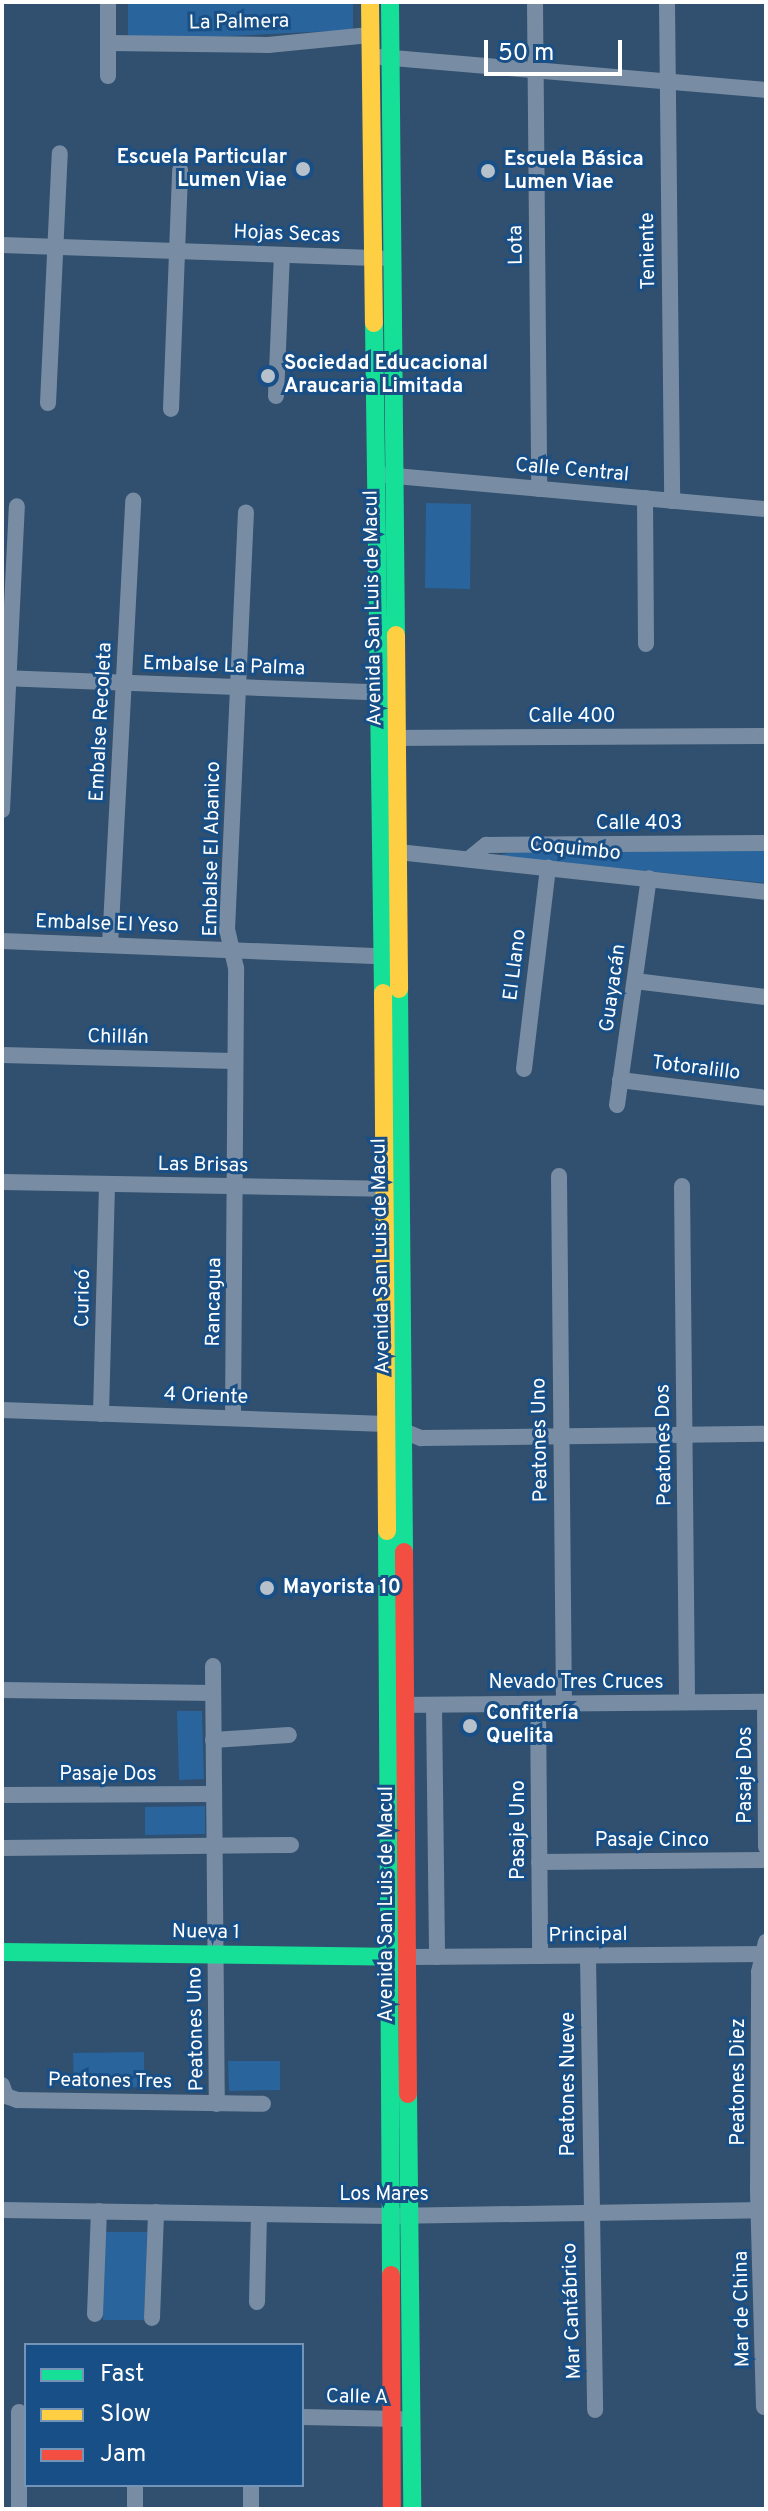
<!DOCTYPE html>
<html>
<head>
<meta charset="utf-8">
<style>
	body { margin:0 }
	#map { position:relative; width:768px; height:2511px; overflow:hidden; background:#314f6e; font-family:Overpass,sans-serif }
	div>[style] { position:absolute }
	.green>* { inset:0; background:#29649d }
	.street>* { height:16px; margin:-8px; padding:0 8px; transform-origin:8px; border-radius:8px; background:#788da4 }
	.fast>* { height:18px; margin:-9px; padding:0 9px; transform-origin:9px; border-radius:9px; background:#16e098 }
	.slow>* { height:18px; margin:-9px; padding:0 9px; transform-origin:9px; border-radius:9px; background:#ffcf43 }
	.jam>* { height:18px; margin:-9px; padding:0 9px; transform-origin:9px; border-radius:9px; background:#f24e42 }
	.dots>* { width:22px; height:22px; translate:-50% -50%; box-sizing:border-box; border:4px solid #184f87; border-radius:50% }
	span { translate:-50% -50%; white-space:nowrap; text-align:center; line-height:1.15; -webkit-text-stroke:6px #184f87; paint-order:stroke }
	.street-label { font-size:20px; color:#fff }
	.poi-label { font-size:20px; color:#fff; font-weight:700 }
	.right { translate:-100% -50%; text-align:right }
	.left { translate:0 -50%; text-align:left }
	.frame { position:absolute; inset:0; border:4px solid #fff; pointer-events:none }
	.legend { position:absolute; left:24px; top:2343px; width:280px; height:144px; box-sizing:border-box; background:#184f87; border:2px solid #7495b7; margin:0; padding:10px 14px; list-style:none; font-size:24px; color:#fff }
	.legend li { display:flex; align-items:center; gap:16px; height:40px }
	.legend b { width:40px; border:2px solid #7495b7 }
	.scale { position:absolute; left:484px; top:40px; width:138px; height:36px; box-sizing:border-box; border:4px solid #fff; border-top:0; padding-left:10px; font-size:24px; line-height:28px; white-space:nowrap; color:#fff; -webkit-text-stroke:6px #184f87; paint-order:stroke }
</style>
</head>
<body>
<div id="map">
	<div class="green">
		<div style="clip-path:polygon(128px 2px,353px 2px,353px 30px,128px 41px)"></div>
		<div style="clip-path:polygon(426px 503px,471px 504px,470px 589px,425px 588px)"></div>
		<div style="clip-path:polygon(766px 849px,766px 883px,498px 856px,518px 850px)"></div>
		<div style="clip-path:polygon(177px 1711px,202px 1711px,204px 1779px,179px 1780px)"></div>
		<div style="clip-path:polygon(205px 1806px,205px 1834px,145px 1835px,145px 1807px)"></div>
		<div style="clip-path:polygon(144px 2052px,144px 2087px,74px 2089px,73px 2053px)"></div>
		<div style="clip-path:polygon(228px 2061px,280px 2061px,280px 2090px,229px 2091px)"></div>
		<div style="clip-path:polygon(103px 2232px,147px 2232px,144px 2320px,103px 2320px)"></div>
	</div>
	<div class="street">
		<div style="left:535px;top:2px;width:487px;rotate:89.5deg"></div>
		<div style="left:667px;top:2px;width:499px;rotate:89.4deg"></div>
		<div style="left:108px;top:43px;width:160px;rotate:0.7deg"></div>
		<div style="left:268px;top:45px;width:102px;rotate:-5.6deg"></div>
		<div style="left:381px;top:57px;width:386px;rotate:4.9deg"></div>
		<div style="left:108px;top:76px;width:74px;rotate:-90deg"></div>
		<div style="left:2px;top:245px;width:379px;rotate:2deg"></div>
		<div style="left:276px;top:396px;width:141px;rotate:-87.6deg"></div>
		<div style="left:48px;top:403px;width:250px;rotate:-87.3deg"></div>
		<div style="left:171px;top:409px;width:239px;rotate:-87.8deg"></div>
		<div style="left:384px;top:475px;width:384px;rotate:5.1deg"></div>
		<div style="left:645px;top:498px;width:146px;rotate:89.6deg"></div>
		<div style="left:2px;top:678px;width:385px;rotate:2.2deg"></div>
		<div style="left:387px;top:738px;width:379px;rotate:-0.3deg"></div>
		<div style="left:2px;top:810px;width:304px;rotate:-87.2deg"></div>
		<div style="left:389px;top:851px;width:379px;rotate:6.2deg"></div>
		<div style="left:470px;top:858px;width:21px;rotate:-39deg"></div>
		<div style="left:486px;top:845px;width:280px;rotate:-0.4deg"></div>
		<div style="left:2px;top:941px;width:390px;rotate:2.3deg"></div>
		<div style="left:110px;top:945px;width:445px;rotate:-87deg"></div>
		<div style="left:635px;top:981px;width:132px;rotate:7deg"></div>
		<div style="left:2px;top:1055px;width:231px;rotate:1.5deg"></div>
		<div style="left:524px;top:1069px;width:203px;rotate:-83.2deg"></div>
		<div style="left:620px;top:1080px;width:147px;rotate:7deg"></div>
		<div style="left:617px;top:1105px;width:229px;rotate:-82deg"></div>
		<div style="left:559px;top:1176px;width:527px;rotate:89.46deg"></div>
		<div style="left:2px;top:1182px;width:394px;rotate:1deg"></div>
		<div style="left:682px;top:1186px;width:516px;rotate:89.44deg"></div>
		<div style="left:2px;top:1410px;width:384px;rotate:2.1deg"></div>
		<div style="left:386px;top:1424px;width:38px;rotate:22deg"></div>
		<div style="left:421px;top:1438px;width:345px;rotate:-0.7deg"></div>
		<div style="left:101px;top:1414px;width:230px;rotate:-88.5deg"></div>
		<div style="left:233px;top:1418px;width:450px;rotate:-89.6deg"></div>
		<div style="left:236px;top:968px;width:39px;rotate:-103deg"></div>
		<div style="left:227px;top:930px;width:418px;rotate:-87.4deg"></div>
		<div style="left:213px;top:1666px;width:438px;rotate:89.5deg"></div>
		<div style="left:2px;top:1690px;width:211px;rotate:0.8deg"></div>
		<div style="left:765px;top:1702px;width:145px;rotate:89.6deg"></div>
		<div style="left:538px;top:1704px;width:252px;rotate:89.5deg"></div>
		<div style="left:397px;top:1705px;width:369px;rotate:-0.5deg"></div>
		<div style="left:434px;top:1705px;width:252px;rotate:89.3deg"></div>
		<div style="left:213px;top:1740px;width:76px;rotate:-3.8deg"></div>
		<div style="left:2px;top:1795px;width:212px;rotate:-0.3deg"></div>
		<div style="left:2px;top:1848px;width:289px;rotate:-0.6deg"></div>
		<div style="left:539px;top:1862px;width:227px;rotate:-0.5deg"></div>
		<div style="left:588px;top:1956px;width:454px;rotate:89.1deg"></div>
		<div style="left:410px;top:1957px;width:356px;rotate:-0.5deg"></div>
		<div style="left:2px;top:2085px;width:12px;rotate:70deg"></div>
		<div style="left:6px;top:2096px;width:12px;rotate:20deg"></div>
		<div style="left:17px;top:2100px;width:246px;rotate:0.9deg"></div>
		<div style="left:2px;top:2210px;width:388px;rotate:0.9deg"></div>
		<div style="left:390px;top:2216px;width:376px;rotate:-0.9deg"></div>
		<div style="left:257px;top:2302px;width:88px;rotate:-88.7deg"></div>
		<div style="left:95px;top:2314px;width:103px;rotate:-87.8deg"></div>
		<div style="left:152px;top:2318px;width:106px;rotate:-87.8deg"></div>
		<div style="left:764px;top:2407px;width:215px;rotate:-91.6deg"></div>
		<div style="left:758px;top:2192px;width:220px;rotate:-89.7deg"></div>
		<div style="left:759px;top:1972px;width:31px;rotate:-77deg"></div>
		<div style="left:19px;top:2412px;width:97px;rotate:90deg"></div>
		<div style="left:302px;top:2417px;width:98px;rotate:1.2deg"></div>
		<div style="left:135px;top:2485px;width:24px;rotate:90deg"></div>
		<div style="left:251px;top:2485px;width:24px;rotate:90deg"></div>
	</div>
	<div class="fast">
		<div style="left:390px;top:2px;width:633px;rotate:89.46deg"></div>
		<div style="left:374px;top:323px;width:670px;rotate:89.23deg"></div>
		<div style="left:399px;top:989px;width:563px;rotate:89.49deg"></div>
		<div style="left:387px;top:1531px;width:744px;rotate:89.69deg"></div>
		<div style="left:2px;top:1952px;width:399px;rotate:0.7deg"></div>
		<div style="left:408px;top:2094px;width:415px;rotate:89.4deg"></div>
	</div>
	<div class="slow">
		<div style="left:370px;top:2px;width:321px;rotate:89.3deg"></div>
		<div style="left:396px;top:635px;width:354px;rotate:89.5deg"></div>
		<div style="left:383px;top:993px;width:538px;rotate:89.57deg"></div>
	</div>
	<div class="jam">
		<div style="left:404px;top:1552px;width:542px;rotate:89.58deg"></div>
		<div style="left:391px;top:2275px;width:234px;rotate:89.8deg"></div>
	</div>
	<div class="dots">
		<div style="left:303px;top:169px;background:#b7c1cc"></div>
		<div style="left:488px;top:171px;background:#b7c1cc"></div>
		<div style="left:268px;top:376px;background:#b7c1cc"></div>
		<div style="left:267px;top:1588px;background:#b7c1cc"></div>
		<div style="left:470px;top:1726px;background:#b7c1cc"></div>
	</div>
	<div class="street-label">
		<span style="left:239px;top:23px;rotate:-1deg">La Palmera</span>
		<span style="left:287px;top:235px;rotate:2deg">Hojas Secas</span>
		<span style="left:517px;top:245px;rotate:-91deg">Lota</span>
		<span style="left:649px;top:251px;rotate:-91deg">Teniente</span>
		<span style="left:572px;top:471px;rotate:5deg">Calle Central</span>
		<span style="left:374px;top:608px;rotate:-91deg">Avenida San Luis de Macul</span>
		<span style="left:224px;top:667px;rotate:2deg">Embalse La Palma</span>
		<span style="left:572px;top:717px">Calle 400</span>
		<span style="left:102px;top:722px;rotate:-87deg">Embalse Recoleta</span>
		<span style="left:639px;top:824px">Calle 403</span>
		<span style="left:213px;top:849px;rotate:-89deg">Embalse El Abanico</span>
		<span style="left:575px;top:850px;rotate:6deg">Coquimbo</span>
		<span style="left:107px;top:925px;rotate:2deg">Embalse El Yeso</span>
		<span style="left:516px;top:965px;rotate:-83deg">El Llano</span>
		<span style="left:614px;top:988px;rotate:-82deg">Guayacán</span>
		<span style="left:118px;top:1038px;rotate:1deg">Chillán</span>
		<span style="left:696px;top:1069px;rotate:7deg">Totoralillo</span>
		<span style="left:203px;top:1166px;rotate:1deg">Las Brisas</span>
		<span style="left:382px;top:1256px;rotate:-91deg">Avenida San Luis de Macul</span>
		<span style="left:84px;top:1298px;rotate:-89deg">Curicó</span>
		<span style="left:215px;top:1302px;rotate:-89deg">Rancagua</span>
		<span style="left:206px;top:1397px;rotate:2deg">4 Oriente</span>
		<span style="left:541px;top:1440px;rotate:-91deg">Peatones Uno</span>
		<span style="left:665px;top:1445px;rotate:-91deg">Peatones Dos</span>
		<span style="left:576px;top:1683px">Nevado Tres Cruces</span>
		<span style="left:108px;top:1775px">Pasaje Dos</span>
		<span style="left:746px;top:1775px;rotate:-90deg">Pasaje Dos</span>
		<span style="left:519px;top:1830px;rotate:-90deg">Pasaje Uno</span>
		<span style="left:652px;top:1841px">Pasaje Cinco</span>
		<span style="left:387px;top:1904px;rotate:-90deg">Avenida San Luis de Macul</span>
		<span style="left:206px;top:1933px;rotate:1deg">Nueva 1</span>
		<span style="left:588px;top:1936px;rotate:-1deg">Principal</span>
		<span style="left:197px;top:2029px;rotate:-91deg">Peatones Uno</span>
		<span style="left:110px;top:2082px;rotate:1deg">Peatones Tres</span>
		<span style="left:739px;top:2082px;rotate:-90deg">Peatones Diez</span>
		<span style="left:569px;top:2084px;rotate:-90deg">Peatones Nueve</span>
		<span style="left:384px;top:2195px">Los Mares</span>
		<span style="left:743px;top:2309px;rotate:-91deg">Mar de China</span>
		<span style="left:573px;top:2311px;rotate:-92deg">Mar Cantábrico</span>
		<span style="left:357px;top:2398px;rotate:1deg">Calle A</span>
	</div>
	<div class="poi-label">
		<span class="right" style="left:287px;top:170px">Escuela Particular<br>Lumen Viae</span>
		<span class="left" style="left:504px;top:172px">Escuela Básica<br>Lumen Viae</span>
		<span class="left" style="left:284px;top:376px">Sociedad Educacional<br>Araucaria Limitada</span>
		<span class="left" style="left:283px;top:1588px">Mayorista 10</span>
		<span class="left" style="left:486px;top:1726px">Confitería<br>Quelita</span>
	</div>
	<div class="frame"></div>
	<ul class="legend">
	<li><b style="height:10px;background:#16e098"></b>Fast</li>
	<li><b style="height:10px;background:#ffcf43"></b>Slow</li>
	<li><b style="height:10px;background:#f24e42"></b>Jam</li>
	</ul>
	<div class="scale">50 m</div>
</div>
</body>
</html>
